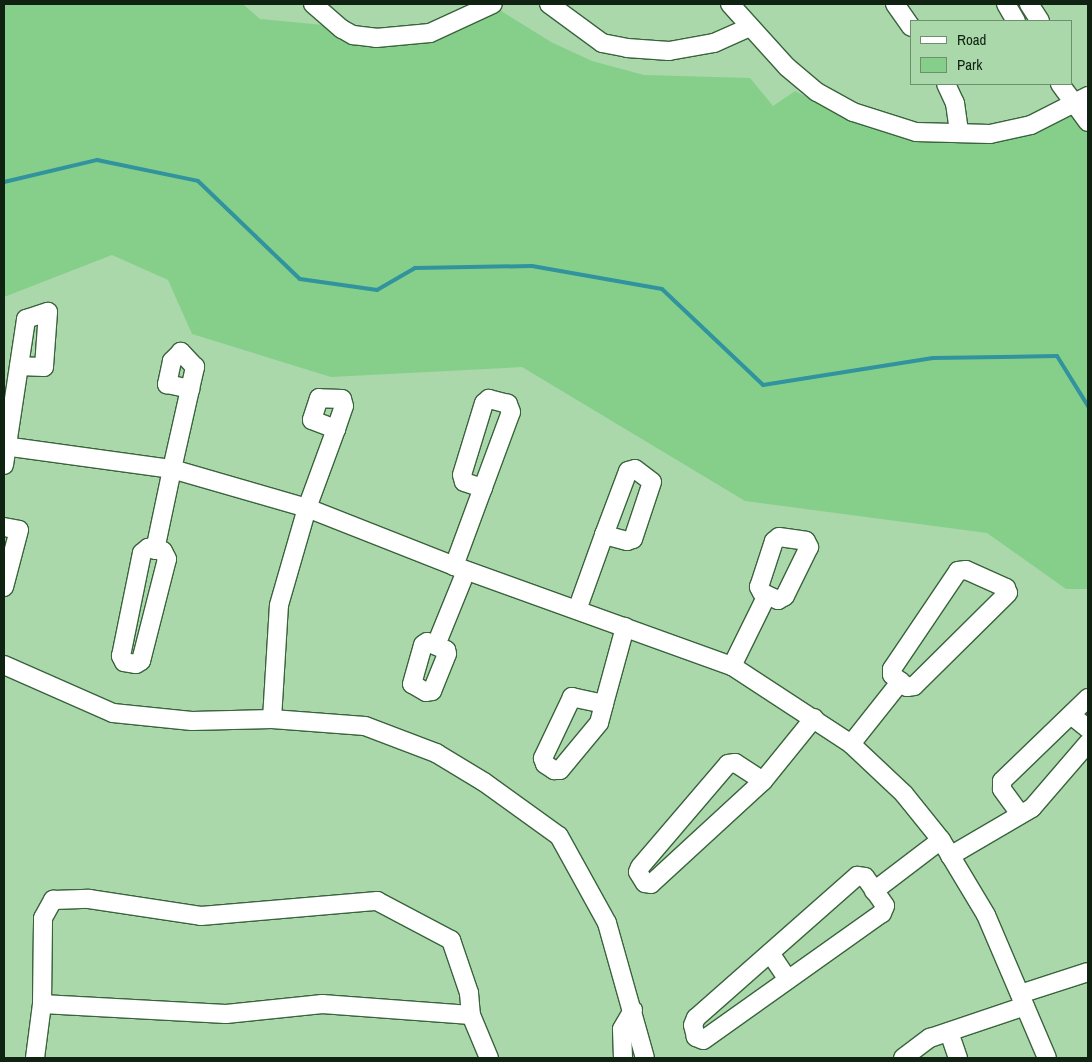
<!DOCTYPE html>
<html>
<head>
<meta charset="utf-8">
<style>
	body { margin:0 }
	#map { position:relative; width:1092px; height:1062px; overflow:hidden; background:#aad8ab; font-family:"Archivo Narrow",sans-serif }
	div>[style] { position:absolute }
	.green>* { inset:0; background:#86cf8a }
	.stream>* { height:4px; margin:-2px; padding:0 2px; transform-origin:2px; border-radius:2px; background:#30939e }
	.roads { filter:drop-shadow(1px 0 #39633c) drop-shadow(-1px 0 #39633c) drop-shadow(0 1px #39633c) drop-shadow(0 -1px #39633c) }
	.minor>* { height:18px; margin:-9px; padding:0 9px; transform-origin:9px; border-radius:9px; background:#fff }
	span { translate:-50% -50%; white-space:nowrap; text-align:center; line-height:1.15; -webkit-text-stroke:4px #aad8ab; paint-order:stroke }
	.frame { position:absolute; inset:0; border:5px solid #102211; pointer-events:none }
	.legend { position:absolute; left:910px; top:20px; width:162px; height:65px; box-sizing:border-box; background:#aad8ab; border:1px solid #6c8f6d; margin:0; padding:6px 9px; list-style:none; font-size:15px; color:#102211 }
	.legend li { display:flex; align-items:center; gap:10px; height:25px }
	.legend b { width:25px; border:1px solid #6c8f6d }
</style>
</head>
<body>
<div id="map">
	<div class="green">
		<div style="clip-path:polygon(4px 4px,243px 4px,260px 19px,430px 35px,490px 4px,551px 42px,592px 61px,644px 75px,750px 78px,773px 106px,795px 91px,866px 127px,976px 136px,1069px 102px,1088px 127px,1088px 589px,1066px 589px,987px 533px,745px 501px,522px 367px,331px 377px,192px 334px,168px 280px,112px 255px,4px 297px)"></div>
	</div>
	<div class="stream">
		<div style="left:4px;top:182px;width:96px;rotate:-13.3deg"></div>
		<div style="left:97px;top:160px;width:103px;rotate:11.7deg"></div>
		<div style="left:198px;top:181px;width:141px;rotate:43.9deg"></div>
		<div style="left:300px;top:279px;width:78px;rotate:8.1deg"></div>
		<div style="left:377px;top:290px;width:44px;rotate:-30.1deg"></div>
		<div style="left:415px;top:268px;width:117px;rotate:-1deg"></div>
		<div style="left:532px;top:266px;width:132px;rotate:10deg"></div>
		<div style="left:662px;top:289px;width:139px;rotate:43.5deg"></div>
		<div style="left:763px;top:385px;width:172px;rotate:-9deg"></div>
		<div style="left:933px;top:358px;width:124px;rotate:-0.9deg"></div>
		<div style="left:1057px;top:356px;width:59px;rotate:58.2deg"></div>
	</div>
	<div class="roads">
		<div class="minor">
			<div style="left:313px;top:4px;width:38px;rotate:41deg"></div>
			<div style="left:342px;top:29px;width:13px;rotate:29deg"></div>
			<div style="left:353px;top:35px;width:23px;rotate:7deg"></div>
			<div style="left:376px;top:38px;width:54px;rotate:-5.3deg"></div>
			<div style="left:430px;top:33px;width:69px;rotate:-24.7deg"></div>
			<div style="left:549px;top:4px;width:66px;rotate:36.3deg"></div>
			<div style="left:602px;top:43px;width:25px;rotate:11deg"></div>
			<div style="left:627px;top:48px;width:42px;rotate:4.1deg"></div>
			<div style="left:669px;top:51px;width:46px;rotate:-10.1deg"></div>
			<div style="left:714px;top:43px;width:39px;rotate:-24deg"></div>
			<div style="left:730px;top:4px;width:85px;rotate:47.9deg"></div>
			<div style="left:787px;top:67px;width:39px;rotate:40deg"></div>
			<div style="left:817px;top:92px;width:41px;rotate:29.1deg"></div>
			<div style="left:853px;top:112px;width:66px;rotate:17.6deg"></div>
			<div style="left:916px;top:132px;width:74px;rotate:1.5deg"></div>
			<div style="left:990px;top:134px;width:42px;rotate:-12.4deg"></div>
			<div style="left:1031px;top:125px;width:64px;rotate:-27deg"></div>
			<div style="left:895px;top:4px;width:28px;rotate:55deg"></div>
			<div style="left:1006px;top:4px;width:20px;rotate:60deg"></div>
			<div style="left:1029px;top:4px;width:20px;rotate:57deg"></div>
			<div style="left:946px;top:84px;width:21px;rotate:65deg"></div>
			<div style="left:955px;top:103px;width:30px;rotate:82deg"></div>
			<div style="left:1060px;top:84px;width:47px;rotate:53.6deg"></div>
			<div style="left:4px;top:446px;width:170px;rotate:7.8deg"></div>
			<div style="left:172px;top:469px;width:141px;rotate:16.1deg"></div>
			<div style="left:307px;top:508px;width:158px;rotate:21.5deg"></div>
			<div style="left:454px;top:566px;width:295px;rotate:19.8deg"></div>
			<div style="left:732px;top:666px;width:142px;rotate:33.2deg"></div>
			<div style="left:851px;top:744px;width:73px;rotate:43.3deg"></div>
			<div style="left:904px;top:794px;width:59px;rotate:51.2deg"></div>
			<div style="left:941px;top:840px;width:87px;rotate:59deg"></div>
			<div style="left:986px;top:915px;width:155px;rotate:66.9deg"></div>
			<div style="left:4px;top:465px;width:148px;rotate:-81.4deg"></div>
			<div style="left:26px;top:319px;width:23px;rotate:-18deg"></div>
			<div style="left:48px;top:312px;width:55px;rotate:94.2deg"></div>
			<div style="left:44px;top:367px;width:25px;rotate:-178deg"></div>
			<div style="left:4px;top:527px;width:15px;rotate:11deg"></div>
			<div style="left:19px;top:530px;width:59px;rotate:104.7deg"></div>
			<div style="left:779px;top:537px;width:27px;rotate:8deg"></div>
			<div style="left:806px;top:541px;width:7px;rotate:63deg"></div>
			<div style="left:809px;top:547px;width:55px;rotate:116.1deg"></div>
			<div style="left:785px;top:596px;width:8px;rotate:150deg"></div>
			<div style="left:778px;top:600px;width:17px;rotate:-156deg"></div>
			<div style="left:762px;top:593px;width:7px;rotate:-117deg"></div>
			<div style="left:759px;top:587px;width:48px;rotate:-71.9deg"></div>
			<div style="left:774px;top:541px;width:6px;rotate:-39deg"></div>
			<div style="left:148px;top:548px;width:15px;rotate:11deg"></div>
			<div style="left:163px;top:551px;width:9px;rotate:63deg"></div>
			<div style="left:167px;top:559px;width:105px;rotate:104.3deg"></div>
			<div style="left:141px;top:661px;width:6px;rotate:149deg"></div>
			<div style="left:136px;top:664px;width:12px;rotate:-171deg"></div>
			<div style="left:124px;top:662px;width:7px;rotate:-117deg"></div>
			<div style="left:121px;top:656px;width:105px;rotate:-78.5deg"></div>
			<div style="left:142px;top:553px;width:8px;rotate:-40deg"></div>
			<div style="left:155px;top:550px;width:83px;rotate:-78.1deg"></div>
			<div style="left:172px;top:469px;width:82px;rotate:-77.3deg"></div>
			<div style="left:190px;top:389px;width:23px;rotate:-77deg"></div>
			<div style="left:195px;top:367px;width:21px;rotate:-133deg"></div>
			<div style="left:181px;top:352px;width:13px;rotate:135deg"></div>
			<div style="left:172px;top:361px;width:24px;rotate:102deg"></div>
			<div style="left:167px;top:384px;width:24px;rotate:12deg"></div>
			<div style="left:454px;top:566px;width:164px;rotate:-69.7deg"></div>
			<div style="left:511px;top:412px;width:9px;rotate:-111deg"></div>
			<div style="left:508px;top:404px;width:20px;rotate:-165deg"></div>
			<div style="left:489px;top:399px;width:6px;rotate:141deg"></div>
			<div style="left:484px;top:403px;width:75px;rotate:107deg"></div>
			<div style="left:462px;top:475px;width:7px;rotate:74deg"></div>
			<div style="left:464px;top:482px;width:20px;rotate:18deg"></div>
			<div style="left:966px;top:570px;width:44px;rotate:24.2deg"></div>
			<div style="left:1006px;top:588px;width:5px;rotate:68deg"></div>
			<div style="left:1008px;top:593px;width:132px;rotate:135.3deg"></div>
			<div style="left:914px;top:686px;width:7px;rotate:172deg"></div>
			<div style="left:907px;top:687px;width:19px;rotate:-141deg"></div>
			<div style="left:892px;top:675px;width:6px;rotate:-90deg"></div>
			<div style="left:892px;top:669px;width:118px;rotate:-56deg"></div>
			<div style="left:958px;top:571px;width:8px;rotate:-7deg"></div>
			<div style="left:577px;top:610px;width:80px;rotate:-70.2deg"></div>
			<div style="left:604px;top:535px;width:68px;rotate:-69.4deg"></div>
			<div style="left:628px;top:471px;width:7px;rotate:-16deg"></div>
			<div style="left:635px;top:469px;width:21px;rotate:37deg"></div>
			<div style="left:652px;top:482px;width:60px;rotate:108.4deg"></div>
			<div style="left:633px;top:539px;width:6px;rotate:162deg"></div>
			<div style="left:627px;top:541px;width:24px;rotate:-165deg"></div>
			<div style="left:427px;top:642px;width:21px;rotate:23deg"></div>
			<div style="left:446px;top:650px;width:4px;rotate:76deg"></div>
			<div style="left:447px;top:654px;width:40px;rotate:112deg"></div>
			<div style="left:432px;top:691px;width:6px;rotate:171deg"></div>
			<div style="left:426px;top:692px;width:16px;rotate:-150deg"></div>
			<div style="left:412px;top:684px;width:41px;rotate:-74.2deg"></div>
			<div style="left:423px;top:645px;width:5px;rotate:-37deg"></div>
			<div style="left:436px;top:645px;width:80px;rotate:-67.9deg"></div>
			<div style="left:4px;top:665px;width:119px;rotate:23.8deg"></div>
			<div style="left:113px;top:713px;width:79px;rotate:5.8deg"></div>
			<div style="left:192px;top:721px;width:80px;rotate:-1.4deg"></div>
			<div style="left:272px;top:719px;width:93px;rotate:4.3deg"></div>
			<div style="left:365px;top:726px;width:76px;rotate:20.8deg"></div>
			<div style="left:436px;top:753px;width:56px;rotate:31.1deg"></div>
			<div style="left:484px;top:782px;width:92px;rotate:35.8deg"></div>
			<div style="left:559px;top:836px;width:99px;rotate:61.1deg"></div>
			<div style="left:607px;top:923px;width:140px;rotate:74.3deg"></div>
			<div style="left:732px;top:666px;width:79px;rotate:-63.8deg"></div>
			<div style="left:604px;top:704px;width:33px;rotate:-168deg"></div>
			<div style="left:572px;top:697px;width:68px;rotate:115.4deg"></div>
			<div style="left:543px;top:758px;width:6px;rotate:72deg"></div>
			<div style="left:545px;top:764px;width:11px;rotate:34deg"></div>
			<div style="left:554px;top:770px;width:6px"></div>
			<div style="left:560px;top:770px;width:61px;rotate:-50.3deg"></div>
			<div style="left:599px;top:723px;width:20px;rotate:-75deg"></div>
			<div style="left:604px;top:704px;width:80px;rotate:-74.7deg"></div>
			<div style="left:1071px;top:715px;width:22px;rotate:39deg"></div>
			<div style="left:272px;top:719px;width:114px;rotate:-86.5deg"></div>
			<div style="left:279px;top:605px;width:101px;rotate:-73.9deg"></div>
			<div style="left:307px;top:508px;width:84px;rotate:-69.8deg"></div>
			<div style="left:336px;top:429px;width:24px;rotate:-71deg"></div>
			<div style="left:344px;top:406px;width:7px;rotate:-106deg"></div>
			<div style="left:342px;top:399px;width:23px;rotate:-178deg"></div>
			<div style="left:319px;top:398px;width:23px;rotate:108deg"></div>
			<div style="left:312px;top:420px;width:26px;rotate:21deg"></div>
			<div style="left:851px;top:744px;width:80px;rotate:-51.6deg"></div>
			<div style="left:763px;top:781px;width:33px;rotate:-147deg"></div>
			<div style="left:735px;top:763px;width:7px;rotate:172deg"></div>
			<div style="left:728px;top:764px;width:135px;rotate:130.5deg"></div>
			<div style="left:640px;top:867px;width:5px;rotate:112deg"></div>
			<div style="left:638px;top:872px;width:13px;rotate:58deg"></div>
			<div style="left:645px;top:883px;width:6px;rotate:9deg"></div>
			<div style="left:651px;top:884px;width:152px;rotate:-42.6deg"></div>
			<div style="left:763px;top:781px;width:81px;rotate:-51deg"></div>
			<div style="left:1020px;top:814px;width:31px;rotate:-126deg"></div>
			<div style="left:1002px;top:789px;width:8px;rotate:-90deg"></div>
			<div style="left:1002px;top:781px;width:120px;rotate:-44deg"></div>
			<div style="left:950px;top:856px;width:95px;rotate:-30.3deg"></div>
			<div style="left:1032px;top:808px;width:86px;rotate:-49.3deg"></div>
			<div style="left:857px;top:876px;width:8px;rotate:7deg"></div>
			<div style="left:865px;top:877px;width:35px;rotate:55deg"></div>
			<div style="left:885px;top:906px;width:8px;rotate:113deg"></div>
			<div style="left:882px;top:913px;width:219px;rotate:144.6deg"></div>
			<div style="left:703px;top:1040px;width:8px;rotate:-157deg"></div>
			<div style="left:696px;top:1037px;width:12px;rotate:-104deg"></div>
			<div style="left:693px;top:1025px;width:8px;rotate:-67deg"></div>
			<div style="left:696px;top:1018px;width:215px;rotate:-41.4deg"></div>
			<div style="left:874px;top:891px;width:84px;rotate:-37.3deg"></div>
			<div style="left:770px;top:953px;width:32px;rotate:56deg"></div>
			<div style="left:1020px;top:994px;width:71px;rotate:-17.9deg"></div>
			<div style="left:42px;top:1004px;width:184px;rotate:3.1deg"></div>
			<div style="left:226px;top:1014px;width:97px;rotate:-5.9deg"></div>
			<div style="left:322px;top:1004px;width:149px;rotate:4.2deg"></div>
			<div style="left:949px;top:1032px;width:28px;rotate:71deg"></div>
			<div style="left:35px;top:1058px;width:54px;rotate:-82.6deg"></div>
			<div style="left:42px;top:1004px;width:86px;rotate:-89.3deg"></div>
			<div style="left:43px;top:918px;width:21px;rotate:-61deg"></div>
			<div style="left:53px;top:900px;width:36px;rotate:-2deg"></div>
			<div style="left:89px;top:899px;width:113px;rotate:8.6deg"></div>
			<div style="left:201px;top:916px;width:177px;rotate:-4.9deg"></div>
			<div style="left:377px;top:901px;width:84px;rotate:27.8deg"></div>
			<div style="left:451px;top:940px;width:56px;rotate:71.2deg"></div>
			<div style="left:469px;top:993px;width:22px;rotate:85deg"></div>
			<div style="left:471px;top:1015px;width:47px;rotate:67.3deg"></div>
			<div style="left:623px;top:1058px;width:29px;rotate:-92deg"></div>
			<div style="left:622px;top:1029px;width:22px;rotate:-60deg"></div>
			<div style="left:903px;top:1058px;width:34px;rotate:-37deg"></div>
			<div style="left:930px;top:1038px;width:100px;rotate:-18.6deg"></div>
		</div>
	</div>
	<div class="frame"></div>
	<ul class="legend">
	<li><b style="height:6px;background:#fff"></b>Road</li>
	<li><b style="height:14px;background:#86cf8a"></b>Park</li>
	</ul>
</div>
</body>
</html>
